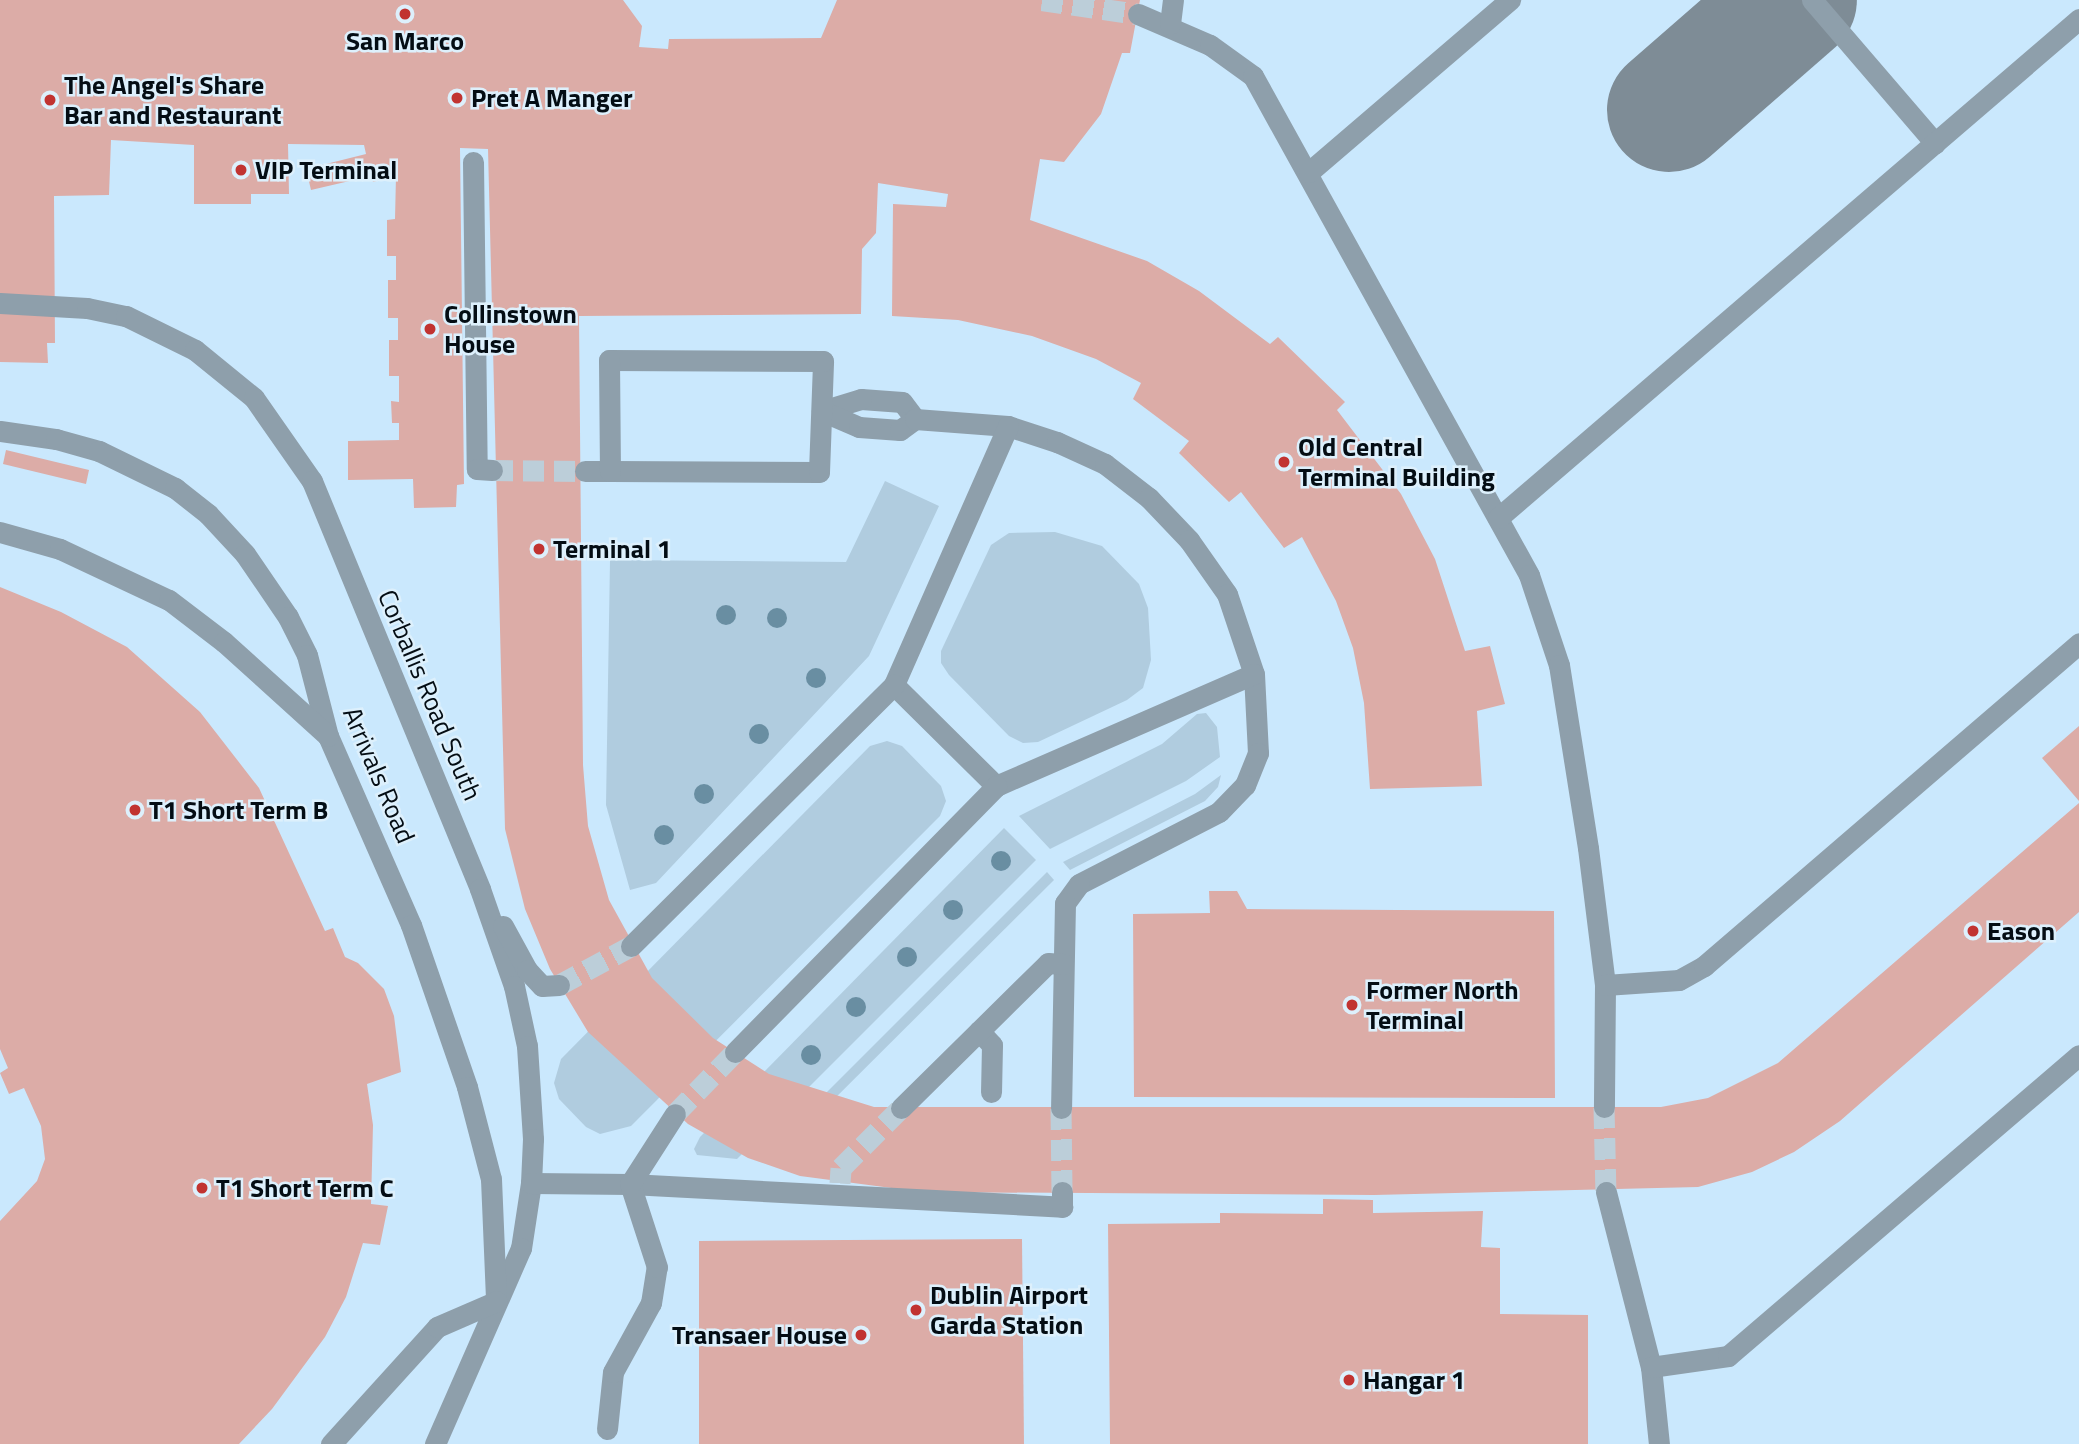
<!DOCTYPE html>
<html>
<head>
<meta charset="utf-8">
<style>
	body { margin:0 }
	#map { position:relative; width:2079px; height:1444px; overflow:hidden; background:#ddf0fc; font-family:"Titillium Web",sans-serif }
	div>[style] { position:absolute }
	.built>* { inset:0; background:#cae8fd }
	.green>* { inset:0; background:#b0ccdf }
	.taxiway>* { height:124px; margin:-62px; padding:0 62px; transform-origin:62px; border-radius:62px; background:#7e8c96 }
	.building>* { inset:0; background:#dcaca7 }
	.minor-tunnel>* { height:21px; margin-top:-10.5px; transform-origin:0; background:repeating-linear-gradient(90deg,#bcced9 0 21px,transparent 0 31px) }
	.minor>* { height:21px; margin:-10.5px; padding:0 10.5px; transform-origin:10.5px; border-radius:10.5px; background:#8e9fab }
	.trees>* { width:20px; height:20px; margin:-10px; border-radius:50%; background:#698ea2 }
	.dots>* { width:19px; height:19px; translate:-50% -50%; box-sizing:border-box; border:4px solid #ddf0fc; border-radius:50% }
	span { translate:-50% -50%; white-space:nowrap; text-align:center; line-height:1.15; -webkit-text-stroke:5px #ddf0fc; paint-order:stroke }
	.poi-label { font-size:26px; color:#040d14; font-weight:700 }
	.left { translate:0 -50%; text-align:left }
	.right { translate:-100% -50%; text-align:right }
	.street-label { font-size:26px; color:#040d14 }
</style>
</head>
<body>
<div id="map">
	<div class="built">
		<div style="clip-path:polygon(0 0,2079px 0,2079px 1444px,0 1444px)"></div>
	</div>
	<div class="green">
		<div style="clip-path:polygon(885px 481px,939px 506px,869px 656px,656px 883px,630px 890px,606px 805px,610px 560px,846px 562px)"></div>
		<div style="clip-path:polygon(1055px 532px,1102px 546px,1139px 584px,1148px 608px,1151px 660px,1143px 688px,1127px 700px,1038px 742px,1023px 743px,1009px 736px,949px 675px,941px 663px,941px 651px,991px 545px,1009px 533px)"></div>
		<div style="clip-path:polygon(1206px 713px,1217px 727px,1220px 757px,1186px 781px,1050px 849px,1019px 816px,1162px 744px,1197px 714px)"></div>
		<div style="clip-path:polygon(887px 741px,902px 746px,941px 786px,946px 801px,940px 816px,631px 1126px,600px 1134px,586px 1127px,559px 1099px,554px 1083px,561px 1059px,870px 746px)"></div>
		<div style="clip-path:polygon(1221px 775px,1218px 787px,1205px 801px,1070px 870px,1063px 862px,1195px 794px)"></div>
		<div style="clip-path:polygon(1004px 828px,1036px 860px,737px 1159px,697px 1155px,694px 1149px,700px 1137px)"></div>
		<div style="clip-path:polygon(1047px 872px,1054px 880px,777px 1156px,761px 1158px)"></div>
	</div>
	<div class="taxiway">
		<div style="left:1669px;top:110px;width:167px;rotate:-41.1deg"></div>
	</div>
	<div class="building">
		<div style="clip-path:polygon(0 0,623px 0,642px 26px,639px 47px,668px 49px,669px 39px,821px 38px,837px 0,1140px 0,1130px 53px,1122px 53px,1101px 114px,1064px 162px,1040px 159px,1030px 220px,1147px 261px,1199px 291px,1270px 344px,1278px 337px,1345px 402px,1337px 410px,1401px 494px,1435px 559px,1465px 651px,1490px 646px,1505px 704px,1477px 711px,1482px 786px,1370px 789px,1364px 703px,1353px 648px,1336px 601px,1302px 537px,1284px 548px,1241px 492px,1229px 502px,1179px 453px,1189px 441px,1133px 399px,1141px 383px,1096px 359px,1032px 336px,958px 320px,892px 316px,893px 204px,946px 207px,948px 194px,878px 183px,876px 233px,862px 249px,861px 314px,579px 316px,583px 765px,588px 826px,609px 900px,652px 978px,713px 1038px,769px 1074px,874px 1107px,1661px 1107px,1708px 1098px,1778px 1063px,2079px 803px,2079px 912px,1840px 1121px,1794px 1152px,1752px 1172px,1698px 1187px,1374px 1195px,922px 1192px,800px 1176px,748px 1158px,688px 1124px,588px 1032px,550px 969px,525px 909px,505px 829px,488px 149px,460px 148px,464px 484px,457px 485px,456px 507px,414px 508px,413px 479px,348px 480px,348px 441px,399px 440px,399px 423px,392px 423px,391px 401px,399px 402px,399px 376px,389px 376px,389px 340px,398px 340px,398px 318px,388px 318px,388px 280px,396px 280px,396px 256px,387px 256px,387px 220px,395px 219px,396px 176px,373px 182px,371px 176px,311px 190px,306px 169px,366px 154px,364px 145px,288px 144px,289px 194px,251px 194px,251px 204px,194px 204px,194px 145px,111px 140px,109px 195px,54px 196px,55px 343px,47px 343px,48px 363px,0 362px)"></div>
		<div style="clip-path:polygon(6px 450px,89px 470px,86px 484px,3px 464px)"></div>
		<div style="clip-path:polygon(0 587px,61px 612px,127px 647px,200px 712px,259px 788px,325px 931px,333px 928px,345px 957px,358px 963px,384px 989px,394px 1016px,401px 1072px,367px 1084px,373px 1125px,371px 1204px,388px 1206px,380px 1245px,363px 1243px,346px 1297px,325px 1337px,272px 1409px,239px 1444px,0 1444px,0 1221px,37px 1181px,45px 1159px,41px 1126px,24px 1088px,9px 1094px,0 1073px,8px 1068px,0 1049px)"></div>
		<div style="clip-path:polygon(2079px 726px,2079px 801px,2042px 758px)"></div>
		<div style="clip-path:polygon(1209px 891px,1237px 891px,1247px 909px,1554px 911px,1555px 1098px,1134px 1097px,1133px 914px,1210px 913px)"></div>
		<div style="clip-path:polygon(1323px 1199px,1373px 1200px,1373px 1213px,1483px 1211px,1481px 1247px,1500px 1248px,1500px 1314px,1588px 1315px,1588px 1444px,1110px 1444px,1108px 1224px,1220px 1223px,1220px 1213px,1323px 1214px)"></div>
		<div style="clip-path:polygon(1022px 1239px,1024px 1444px,699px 1444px,699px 1241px)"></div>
	</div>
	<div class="minor-tunnel">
		<div style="left:1042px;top:0;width:97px;rotate:8.3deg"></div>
		<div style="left:492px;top:470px;width:93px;rotate:0.6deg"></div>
		<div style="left:559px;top:985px;width:82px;rotate:-28.4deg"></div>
		<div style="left:1604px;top:1107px;width:85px;rotate:88.7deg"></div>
		<div style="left:1061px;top:1108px;width:84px;rotate:89.3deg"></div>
		<div style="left:675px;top:1114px;width:86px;rotate:-45.9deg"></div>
		<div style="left:840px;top:1183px;width:15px;rotate:-86deg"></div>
		<div style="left:841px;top:1168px;width:85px;rotate:-45deg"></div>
	</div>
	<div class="minor">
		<div style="left:1812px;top:0;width:189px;rotate:49.3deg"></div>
		<div style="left:1138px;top:14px;width:78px;rotate:23.3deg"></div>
		<div style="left:1210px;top:45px;width:53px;rotate:35.8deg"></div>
		<div style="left:1253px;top:76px;width:570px;rotate:61.05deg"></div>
		<div style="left:1529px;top:575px;width:95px;rotate:71.6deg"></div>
		<div style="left:1559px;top:665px;width:185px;rotate:81deg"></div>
		<div style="left:1588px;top:848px;width:138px;rotate:82.9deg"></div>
		<div style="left:1605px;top:985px;width:122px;rotate:90.5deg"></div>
		<div style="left:1170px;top:24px;width:24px;rotate:-83deg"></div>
		<div style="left:473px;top:162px;width:307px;rotate:89.3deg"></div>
		<div style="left:477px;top:469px;width:15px;rotate:4deg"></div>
		<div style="left:1309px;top:172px;width:265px;rotate:-40.6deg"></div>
		<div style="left:0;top:303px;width:87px;rotate:3.3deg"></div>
		<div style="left:87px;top:308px;width:40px;rotate:12deg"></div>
		<div style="left:126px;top:316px;width:77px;rotate:26.2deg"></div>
		<div style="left:195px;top:350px;width:76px;rotate:39.1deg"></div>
		<div style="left:254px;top:398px;width:101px;rotate:55.1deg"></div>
		<div style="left:312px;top:481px;width:441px;rotate:67.6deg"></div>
		<div style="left:480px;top:889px;width:103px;rotate:70.7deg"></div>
		<div style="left:514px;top:986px;width:61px;rotate:77.8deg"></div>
		<div style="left:527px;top:1046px;width:93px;rotate:86.3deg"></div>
		<div style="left:533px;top:1139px;width:44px;rotate:92.6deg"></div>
		<div style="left:531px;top:1183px;width:66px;rotate:98.7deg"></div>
		<div style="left:521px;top:1248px;width:214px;rotate:113.7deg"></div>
		<div style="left:915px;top:419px;width:21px;rotate:-127deg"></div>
		<div style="left:902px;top:402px;width:41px;rotate:-175.8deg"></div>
		<div style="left:861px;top:399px;width:41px;rotate:162.9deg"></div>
		<div style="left:822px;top:411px;width:40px;rotate:23.4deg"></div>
		<div style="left:859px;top:427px;width:41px;rotate:4.2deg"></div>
		<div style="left:900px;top:430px;width:19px;rotate:-36deg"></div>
		<div style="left:915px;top:419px;width:93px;rotate:4.3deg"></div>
		<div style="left:1008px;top:426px;width:52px;rotate:18.1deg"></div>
		<div style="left:1057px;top:442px;width:53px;rotate:24.6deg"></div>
		<div style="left:1105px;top:464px;width:56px;rotate:37.7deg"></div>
		<div style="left:1149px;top:498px;width:58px;rotate:46.4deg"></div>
		<div style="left:1189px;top:540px;width:66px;rotate:54.9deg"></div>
		<div style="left:1227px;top:594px;width:84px;rotate:71.4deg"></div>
		<div style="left:1254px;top:674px;width:79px;rotate:87.1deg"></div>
		<div style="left:1258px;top:753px;width:35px;rotate:112deg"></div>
		<div style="left:1245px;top:785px;width:37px;rotate:134deg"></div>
		<div style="left:1219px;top:812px;width:157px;rotate:152.8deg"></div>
		<div style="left:1079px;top:884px;width:24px;rotate:126deg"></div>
		<div style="left:1065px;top:903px;width:205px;rotate:91.1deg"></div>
		<div style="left:1008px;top:426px;width:283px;rotate:113.8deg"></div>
		<div style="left:894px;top:685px;width:144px;rotate:44.7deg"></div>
		<div style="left:996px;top:786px;width:281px;rotate:-23.5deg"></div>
		<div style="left:0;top:431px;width:57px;rotate:8.1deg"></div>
		<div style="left:56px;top:439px;width:45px;rotate:15.6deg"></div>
		<div style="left:99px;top:451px;width:85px;rotate:26deg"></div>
		<div style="left:175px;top:488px;width:42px;rotate:38.2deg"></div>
		<div style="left:208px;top:514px;width:54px;rotate:47.2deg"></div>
		<div style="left:245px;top:554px;width:76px;rotate:55.7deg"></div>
		<div style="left:288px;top:617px;width:42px;rotate:63.4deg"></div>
		<div style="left:307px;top:655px;width:84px;rotate:75.5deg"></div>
		<div style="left:328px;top:736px;width:206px;rotate:66.3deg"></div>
		<div style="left:411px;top:925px;width:171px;rotate:70.9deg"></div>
		<div style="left:467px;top:1087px;width:95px;rotate:75.4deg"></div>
		<div style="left:491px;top:1179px;width:118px;rotate:87.6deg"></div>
		<div style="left:585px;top:471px;width:25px"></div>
		<div style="left:610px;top:471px;width:209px;rotate:0.3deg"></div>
		<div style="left:819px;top:472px;width:111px;rotate:-87.9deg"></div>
		<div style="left:823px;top:361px;width:214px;rotate:-179.7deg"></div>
		<div style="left:609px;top:360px;width:111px;rotate:89.5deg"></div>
		<div style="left:1498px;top:518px;width:766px;rotate:-40.66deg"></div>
		<div style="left:0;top:532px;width:62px;rotate:15.8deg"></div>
		<div style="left:60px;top:549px;width:120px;rotate:25.1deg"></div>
		<div style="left:169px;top:600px;width:69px;rotate:37.4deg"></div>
		<div style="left:224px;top:642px;width:140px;rotate:42.1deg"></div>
		<div style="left:503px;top:926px;width:50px;rotate:61.4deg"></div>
		<div style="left:527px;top:970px;width:22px;rotate:47deg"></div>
		<div style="left:542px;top:986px;width:17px;rotate:-3deg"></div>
		<div style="left:631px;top:946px;width:371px;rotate:-44.8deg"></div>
		<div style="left:1605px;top:985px;width:74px;rotate:-3.9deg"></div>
		<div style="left:1679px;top:980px;width:29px;rotate:-29deg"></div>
		<div style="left:1704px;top:966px;width:495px;rotate:-40.7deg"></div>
		<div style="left:979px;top:1031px;width:19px;rotate:47deg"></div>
		<div style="left:992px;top:1045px;width:47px;rotate:91.2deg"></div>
		<div style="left:735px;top:1052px;width:373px;rotate:-45.5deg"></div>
		<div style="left:901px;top:1108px;width:206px;rotate:-44.6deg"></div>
		<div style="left:1048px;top:963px;width:15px;rotate:4deg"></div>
		<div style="left:531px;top:1183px;width:99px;rotate:0.6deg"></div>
		<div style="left:630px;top:1184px;width:433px;rotate:3deg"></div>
		<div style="left:1062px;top:1207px;width:15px;rotate:-90deg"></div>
		<div style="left:1606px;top:1192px;width:181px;rotate:75.6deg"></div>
		<div style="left:1651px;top:1367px;width:77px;rotate:84.1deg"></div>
		<div style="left:1651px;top:1367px;width:78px;rotate:-8.1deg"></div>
		<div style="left:1728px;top:1356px;width:462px;rotate:-40.6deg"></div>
		<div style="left:607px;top:1429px;width:57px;rotate:-84deg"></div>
		<div style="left:613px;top:1372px;width:79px;rotate:-61.2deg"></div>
		<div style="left:651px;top:1303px;width:36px;rotate:-81deg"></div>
		<div style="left:657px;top:1267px;width:87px;rotate:-108deg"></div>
		<div style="left:630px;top:1184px;width:83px;rotate:-57.3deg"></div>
		<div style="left:331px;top:1444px;width:158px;rotate:-47.8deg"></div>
		<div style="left:437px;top:1327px;width:65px;rotate:-23.4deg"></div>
	</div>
	<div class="trees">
		<div style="left:726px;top:615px"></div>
		<div style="left:777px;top:618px"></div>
		<div style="left:816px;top:678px"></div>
		<div style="left:759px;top:734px"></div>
		<div style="left:704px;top:794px"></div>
		<div style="left:664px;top:835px"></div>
		<div style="left:1001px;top:861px"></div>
		<div style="left:953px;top:910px"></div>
		<div style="left:907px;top:957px"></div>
		<div style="left:856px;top:1007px"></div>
		<div style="left:811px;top:1055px"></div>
	</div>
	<div class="dots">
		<div style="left:405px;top:14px;background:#c13331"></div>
		<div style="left:457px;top:98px;background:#c13331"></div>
		<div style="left:50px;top:100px;background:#c13331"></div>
		<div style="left:241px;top:170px;background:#c13331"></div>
		<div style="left:430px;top:329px;background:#c13331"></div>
		<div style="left:1284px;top:462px;background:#c13331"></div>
		<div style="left:539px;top:549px;background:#c13331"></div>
		<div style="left:135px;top:810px;background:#c13331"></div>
		<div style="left:1973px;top:931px;background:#c13331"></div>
		<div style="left:1352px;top:1005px;background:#c13331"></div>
		<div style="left:202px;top:1188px;background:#c13331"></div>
		<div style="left:916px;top:1310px;background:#c13331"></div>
		<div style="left:861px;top:1335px;background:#c13331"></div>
		<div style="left:1349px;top:1380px;background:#c13331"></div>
	</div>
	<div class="poi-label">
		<span style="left:405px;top:41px">San Marco</span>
		<span class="left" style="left:64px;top:100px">The Angel's Share<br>Bar and Restaurant</span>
		<span class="left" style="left:471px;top:98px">Pret A Manger</span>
		<span class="left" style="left:255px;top:170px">VIP Terminal</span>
		<span class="left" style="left:444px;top:329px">Collinstown<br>House</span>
		<span class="left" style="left:1298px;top:462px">Old Central<br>Terminal Building</span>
		<span class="left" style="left:553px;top:549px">Terminal 1</span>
		<span class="left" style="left:149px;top:810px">T1 Short Term B</span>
		<span class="left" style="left:1987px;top:931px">Eason</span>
		<span class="left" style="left:1366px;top:1005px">Former North<br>Terminal</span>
		<span class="left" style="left:216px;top:1188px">T1 Short Term C</span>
		<span class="left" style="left:930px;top:1310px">Dublin Airport<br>Garda Station</span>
		<span class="right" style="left:847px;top:1335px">Transaer House</span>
		<span class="left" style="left:1363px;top:1380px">Hangar 1</span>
	</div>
	<div class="street-label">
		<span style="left:430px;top:695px;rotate:67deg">Corballis Road South</span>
		<span style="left:379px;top:775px;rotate:67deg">Arrivals Road</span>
	</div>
</div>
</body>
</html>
